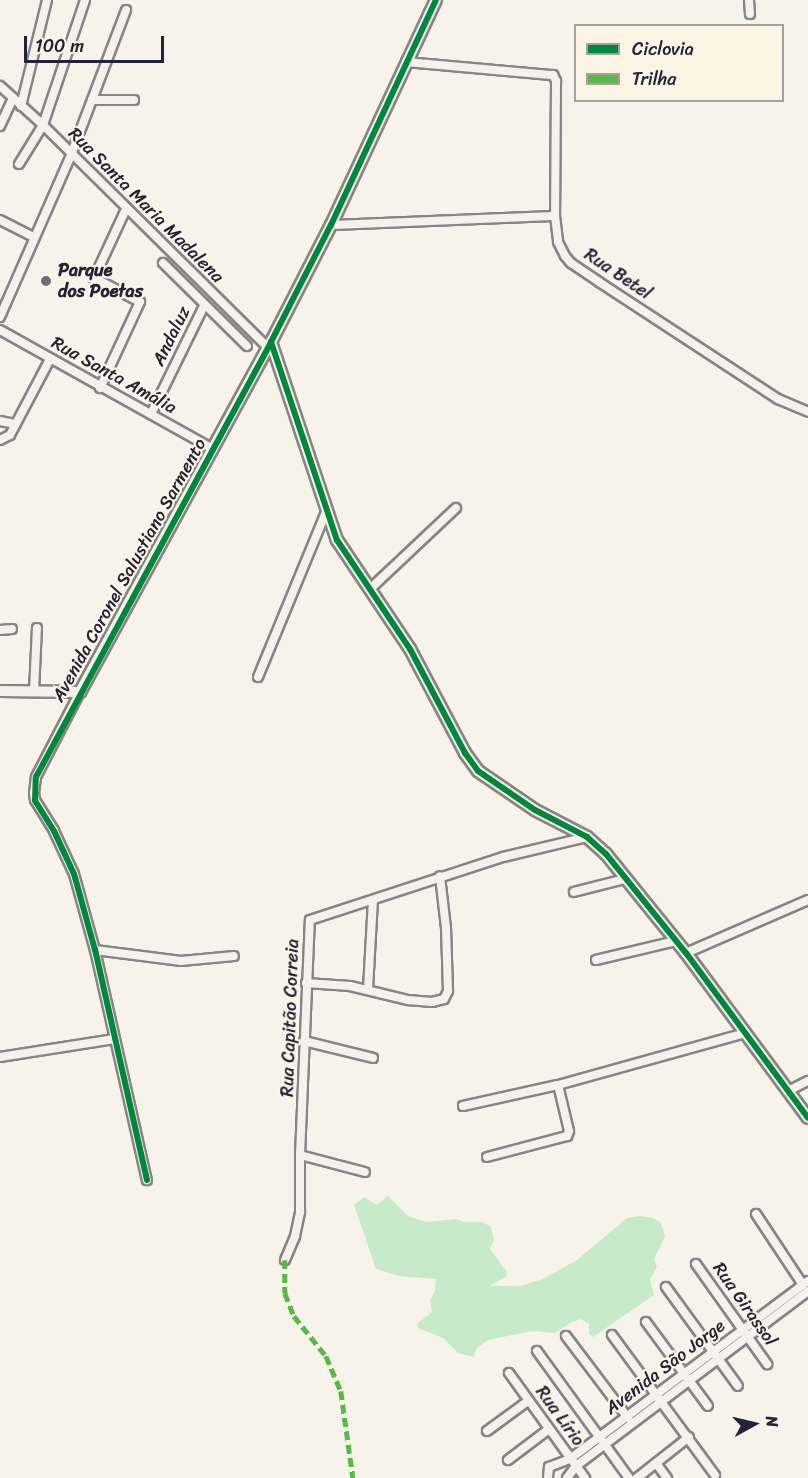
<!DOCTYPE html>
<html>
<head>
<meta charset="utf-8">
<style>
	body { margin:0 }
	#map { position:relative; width:808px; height:1478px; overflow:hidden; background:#f7f3ea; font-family:Sriracha,sans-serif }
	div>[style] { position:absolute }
	.green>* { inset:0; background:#c7ebca }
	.roads { filter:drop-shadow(2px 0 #868485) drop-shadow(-2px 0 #868485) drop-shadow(0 2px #868485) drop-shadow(0 -2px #868485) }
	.minor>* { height:8px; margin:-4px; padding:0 4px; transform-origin:4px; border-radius:4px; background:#f5f2ec }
	.tertiary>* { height:10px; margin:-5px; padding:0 5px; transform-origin:5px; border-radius:5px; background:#f5f2ec }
	.quiet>* { height:4.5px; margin-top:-2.25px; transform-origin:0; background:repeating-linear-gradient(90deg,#58b947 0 9px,transparent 0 13.5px) }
	.cycleway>* { height:6px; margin:-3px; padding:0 3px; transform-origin:3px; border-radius:3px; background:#00873e }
	.dots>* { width:16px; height:16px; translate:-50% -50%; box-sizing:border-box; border:3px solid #fcf5e5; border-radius:50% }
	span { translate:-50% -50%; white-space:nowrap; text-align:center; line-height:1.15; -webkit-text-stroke:4.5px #fcf5e5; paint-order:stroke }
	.street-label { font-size:18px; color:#22223b }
	.poi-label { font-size:18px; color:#22223b; font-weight:700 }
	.left { translate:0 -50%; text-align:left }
	.legend { position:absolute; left:574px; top:24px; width:210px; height:78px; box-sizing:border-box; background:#fcf5e5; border:2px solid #a5a1a1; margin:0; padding:8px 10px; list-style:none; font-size:18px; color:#22223b }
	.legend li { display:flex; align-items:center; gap:12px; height:30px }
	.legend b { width:30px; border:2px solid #a5a1a1 }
	.north { position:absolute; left:724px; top:1394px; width:60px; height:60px; -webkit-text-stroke:4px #fcf5e5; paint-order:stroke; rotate:82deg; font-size:16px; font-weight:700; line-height:24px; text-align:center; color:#22223b }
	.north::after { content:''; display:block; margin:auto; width:21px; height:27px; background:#22223b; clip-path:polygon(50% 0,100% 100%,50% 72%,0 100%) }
	.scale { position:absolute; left:24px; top:36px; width:140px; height:27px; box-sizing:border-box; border:3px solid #22223b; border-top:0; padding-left:8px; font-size:18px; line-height:21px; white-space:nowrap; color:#22223b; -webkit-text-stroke:4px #fcf5e5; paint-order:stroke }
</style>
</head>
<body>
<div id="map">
	<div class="green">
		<div style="clip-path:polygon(388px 1196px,408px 1216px,426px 1222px,457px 1219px,464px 1222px,483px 1222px,491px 1227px,494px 1240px,490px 1249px,507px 1272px,506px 1277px,489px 1286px,520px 1286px,543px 1279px,577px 1260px,627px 1218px,640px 1216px,653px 1218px,661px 1223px,665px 1237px,654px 1259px,657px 1267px,650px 1279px,654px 1295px,593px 1337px,589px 1334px,589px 1324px,581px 1319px,572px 1322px,555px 1333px,532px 1331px,488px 1340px,476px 1349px,474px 1357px,458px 1353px,443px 1338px,418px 1328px,417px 1324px,432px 1312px,430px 1300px,435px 1291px,436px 1279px,399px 1276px,376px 1269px,354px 1205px,364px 1197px,377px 1205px)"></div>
	</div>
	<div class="roads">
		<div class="minor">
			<div style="left:749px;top:0;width:14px;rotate:86deg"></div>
			<div style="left:406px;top:62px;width:148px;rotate:5.1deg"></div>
			<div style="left:553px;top:75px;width:7px;rotate:63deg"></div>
			<div style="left:556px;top:81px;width:135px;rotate:90.4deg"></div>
			<div style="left:555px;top:216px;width:26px;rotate:83deg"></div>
			<div style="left:558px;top:242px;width:16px;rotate:63deg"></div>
			<div style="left:565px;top:256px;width:9px;rotate:49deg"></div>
			<div style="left:571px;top:263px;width:34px;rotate:34deg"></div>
			<div style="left:599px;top:282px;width:214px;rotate:33.2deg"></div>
			<div style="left:778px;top:399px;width:33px;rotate:23deg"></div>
			<div style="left:0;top:86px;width:58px;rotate:42.2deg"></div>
			<div style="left:43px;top:125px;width:317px;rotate:44.7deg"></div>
			<div style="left:92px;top:100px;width:42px"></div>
			<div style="left:21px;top:106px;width:109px;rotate:-76.2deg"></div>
			<div style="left:0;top:126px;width:31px;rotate:-65deg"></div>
			<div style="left:19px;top:164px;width:46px;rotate:-58.4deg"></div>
			<div style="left:43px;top:125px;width:132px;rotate:-71.4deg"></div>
			<div style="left:0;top:220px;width:37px;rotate:27deg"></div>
			<div style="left:331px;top:225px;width:224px;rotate:-2.3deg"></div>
			<div style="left:163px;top:263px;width:118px;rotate:44.7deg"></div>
			<div style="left:0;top:317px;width:177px;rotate:-66.3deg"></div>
			<div style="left:71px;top:155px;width:155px;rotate:-69.2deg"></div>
			<div style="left:0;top:330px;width:244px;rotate:29.2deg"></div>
			<div style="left:100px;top:388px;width:95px;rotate:-65.1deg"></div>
			<div style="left:140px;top:302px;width:52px;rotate:-152.4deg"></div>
			<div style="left:94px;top:278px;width:76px;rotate:-65.1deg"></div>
			<div style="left:151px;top:414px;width:120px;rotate:-63.9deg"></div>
			<div style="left:0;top:421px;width:16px;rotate:11deg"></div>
			<div style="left:0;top:440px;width:11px;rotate:-27deg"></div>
			<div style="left:10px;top:435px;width:86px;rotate:-62.2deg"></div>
			<div style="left:370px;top:589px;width:118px;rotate:-43.3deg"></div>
			<div style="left:0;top:630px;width:12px;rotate:-5deg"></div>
			<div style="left:258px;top:677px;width:178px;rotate:-67.6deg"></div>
			<div style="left:34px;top:691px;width:63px;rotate:-87.3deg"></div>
			<div style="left:80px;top:692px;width:96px;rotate:117.4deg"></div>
			<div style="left:36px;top:777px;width:16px;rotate:97deg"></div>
			<div style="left:34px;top:793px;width:7px;rotate:82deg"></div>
			<div style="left:35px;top:800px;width:36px;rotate:58deg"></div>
			<div style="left:54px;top:831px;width:47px;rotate:65.1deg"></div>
			<div style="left:74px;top:874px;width:79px;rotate:74.6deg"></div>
			<div style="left:95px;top:950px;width:236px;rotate:77.3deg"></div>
			<div style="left:574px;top:892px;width:53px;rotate:-14.3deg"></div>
			<div style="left:95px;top:950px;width:87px;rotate:7.3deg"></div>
			<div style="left:181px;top:961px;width:53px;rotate:-5.4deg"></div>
			<div style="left:686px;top:953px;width:133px;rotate:-23.5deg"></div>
			<div style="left:596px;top:960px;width:82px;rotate:-13.4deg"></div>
			<div style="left:306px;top:983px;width:44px;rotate:3.9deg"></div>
			<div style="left:350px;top:986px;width:60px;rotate:13.6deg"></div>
			<div style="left:408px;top:1000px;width:24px;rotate:5deg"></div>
			<div style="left:432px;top:1002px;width:12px;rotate:-14deg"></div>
			<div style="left:444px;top:999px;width:9px;rotate:-63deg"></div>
			<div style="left:448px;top:991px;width:63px;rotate:-91.8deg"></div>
			<div style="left:446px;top:928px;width:52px;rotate:-96.6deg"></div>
			<div style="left:368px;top:989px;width:89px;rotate:-86.8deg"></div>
			<div style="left:304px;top:1041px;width:71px;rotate:13.8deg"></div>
			<div style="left:0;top:1057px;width:116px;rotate:-8.9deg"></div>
			<div style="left:788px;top:1091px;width:22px;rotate:-27deg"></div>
			<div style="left:463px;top:1106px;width:97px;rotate:-12.5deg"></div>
			<div style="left:558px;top:1085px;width:194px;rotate:-15.5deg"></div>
			<div style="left:300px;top:1155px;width:67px;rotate:14.7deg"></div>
			<div style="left:487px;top:1157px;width:83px;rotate:-14.7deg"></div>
			<div style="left:567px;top:1136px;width:5px;rotate:-68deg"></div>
			<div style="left:569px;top:1131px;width:47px;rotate:-103.4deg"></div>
			<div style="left:756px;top:1214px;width:85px;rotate:56.5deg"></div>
			<div style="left:285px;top:1260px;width:26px;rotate:-67deg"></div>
			<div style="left:295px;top:1236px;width:25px;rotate:-78deg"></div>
			<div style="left:300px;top:1212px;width:57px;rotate:-90deg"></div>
			<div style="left:300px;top:1155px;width:235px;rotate:-87.6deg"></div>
			<div style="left:310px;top:920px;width:203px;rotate:-18.1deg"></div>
			<div style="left:503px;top:857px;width:86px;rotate:-13.4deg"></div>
			<div style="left:696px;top:1264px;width:123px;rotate:54.6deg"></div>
			<div style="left:666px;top:1287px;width:122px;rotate:54deg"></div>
			<div style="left:646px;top:1322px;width:104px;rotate:53.6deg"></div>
			<div style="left:612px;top:1335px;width:174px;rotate:53.7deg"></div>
			<div style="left:566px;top:1336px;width:103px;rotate:52.9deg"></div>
			<div style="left:537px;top:1351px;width:157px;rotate:54.1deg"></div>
			<div style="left:509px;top:1373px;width:130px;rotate:54.1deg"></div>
			<div style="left:487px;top:1431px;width:51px;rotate:-36.2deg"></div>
			<div style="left:508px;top:1460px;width:51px;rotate:-37.1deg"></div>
			<div style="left:656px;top:1463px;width:19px;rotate:54deg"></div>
			<div style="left:548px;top:1478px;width:11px;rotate:-85deg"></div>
			<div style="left:549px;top:1467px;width:22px;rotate:-21deg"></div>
			<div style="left:570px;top:1459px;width:297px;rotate:-36.8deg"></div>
			<div style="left:567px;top:1478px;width:15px;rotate:-53deg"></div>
			<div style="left:576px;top:1466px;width:291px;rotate:-37deg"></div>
			<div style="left:637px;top:1478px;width:66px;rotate:-38.3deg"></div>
		</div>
		<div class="tertiary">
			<div style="left:271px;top:342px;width:209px;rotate:71.6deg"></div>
			<div style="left:337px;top:540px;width:131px;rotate:56.2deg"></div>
			<div style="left:410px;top:649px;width:118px;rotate:62.1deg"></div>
			<div style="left:465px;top:753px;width:22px;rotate:54deg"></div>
			<div style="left:478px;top:771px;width:69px;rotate:34.4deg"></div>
			<div style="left:535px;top:810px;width:59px;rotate:27.4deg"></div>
			<div style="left:587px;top:837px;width:25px;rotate:42deg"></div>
			<div style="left:606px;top:854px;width:127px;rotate:51.1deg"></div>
			<div style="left:686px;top:953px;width:205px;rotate:53.5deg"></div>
			<div style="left:0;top:691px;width:80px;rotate:0.7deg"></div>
			<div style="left:80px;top:692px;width:399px;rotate:-61.4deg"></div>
			<div style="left:271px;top:342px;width:131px;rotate:-62.9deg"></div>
			<div style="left:331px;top:225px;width:248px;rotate:-65deg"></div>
		</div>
	</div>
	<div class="quiet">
		<div style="left:285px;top:1260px;width:33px;rotate:90deg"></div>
		<div style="left:285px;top:1293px;width:25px;rotate:69deg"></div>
		<div style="left:294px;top:1316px;width:51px;rotate:51.3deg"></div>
		<div style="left:326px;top:1356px;width:38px;rotate:67deg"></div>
		<div style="left:341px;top:1391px;width:88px;rotate:82.1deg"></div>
	</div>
	<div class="cycleway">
		<div style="left:271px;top:342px;width:209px;rotate:71.6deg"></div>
		<div style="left:337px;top:540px;width:131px;rotate:56.2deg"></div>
		<div style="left:410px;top:649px;width:118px;rotate:62.1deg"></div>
		<div style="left:465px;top:753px;width:22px;rotate:54deg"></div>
		<div style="left:478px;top:771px;width:69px;rotate:34.4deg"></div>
		<div style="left:535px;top:810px;width:59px;rotate:27.4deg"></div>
		<div style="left:587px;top:837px;width:25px;rotate:42deg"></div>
		<div style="left:606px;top:854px;width:127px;rotate:51.1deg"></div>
		<div style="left:686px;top:953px;width:205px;rotate:53.5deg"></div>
		<div style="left:147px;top:1180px;width:236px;rotate:-102.7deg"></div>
		<div style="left:95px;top:950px;width:79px;rotate:-105.4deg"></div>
		<div style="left:74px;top:874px;width:47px;rotate:-114.9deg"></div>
		<div style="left:54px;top:831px;width:36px;rotate:-122deg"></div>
		<div style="left:35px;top:800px;width:23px;rotate:-88deg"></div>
		<div style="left:36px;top:777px;width:494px;rotate:-61.6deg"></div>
		<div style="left:271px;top:342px;width:131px;rotate:-62.9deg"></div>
		<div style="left:331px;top:225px;width:248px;rotate:-65deg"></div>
	</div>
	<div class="dots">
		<div style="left:46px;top:281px;background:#6d6b78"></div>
	</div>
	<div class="street-label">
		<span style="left:146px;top:205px;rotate:45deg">Rua Santa Maria Madalena</span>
		<span style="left:618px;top:274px;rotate:34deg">Rua Betel</span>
		<span style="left:171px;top:336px;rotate:-64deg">Andaluz</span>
		<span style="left:114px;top:375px;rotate:29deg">Rua Santa Amália</span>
		<span style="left:129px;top:570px;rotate:-61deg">Avenida Coronel Salustiano Sarmento</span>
		<span style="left:290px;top:1018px;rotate:-88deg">Rua Capitão Correia</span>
		<span style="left:745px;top:1304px;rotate:55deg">Rua Girassol</span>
		<span style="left:665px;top:1367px;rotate:-37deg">Avenida São Jorge</span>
		<span style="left:560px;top:1416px;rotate:54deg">Rua Lírio</span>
	</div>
	<div class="poi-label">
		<span class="left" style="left:58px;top:281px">Parque<br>dos Poetas</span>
	</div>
	<ul class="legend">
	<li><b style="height:8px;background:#00873e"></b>Ciclovia</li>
	<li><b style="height:8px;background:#58b947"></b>Trilha</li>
	</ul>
	<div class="north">N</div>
	<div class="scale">100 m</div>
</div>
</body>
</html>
